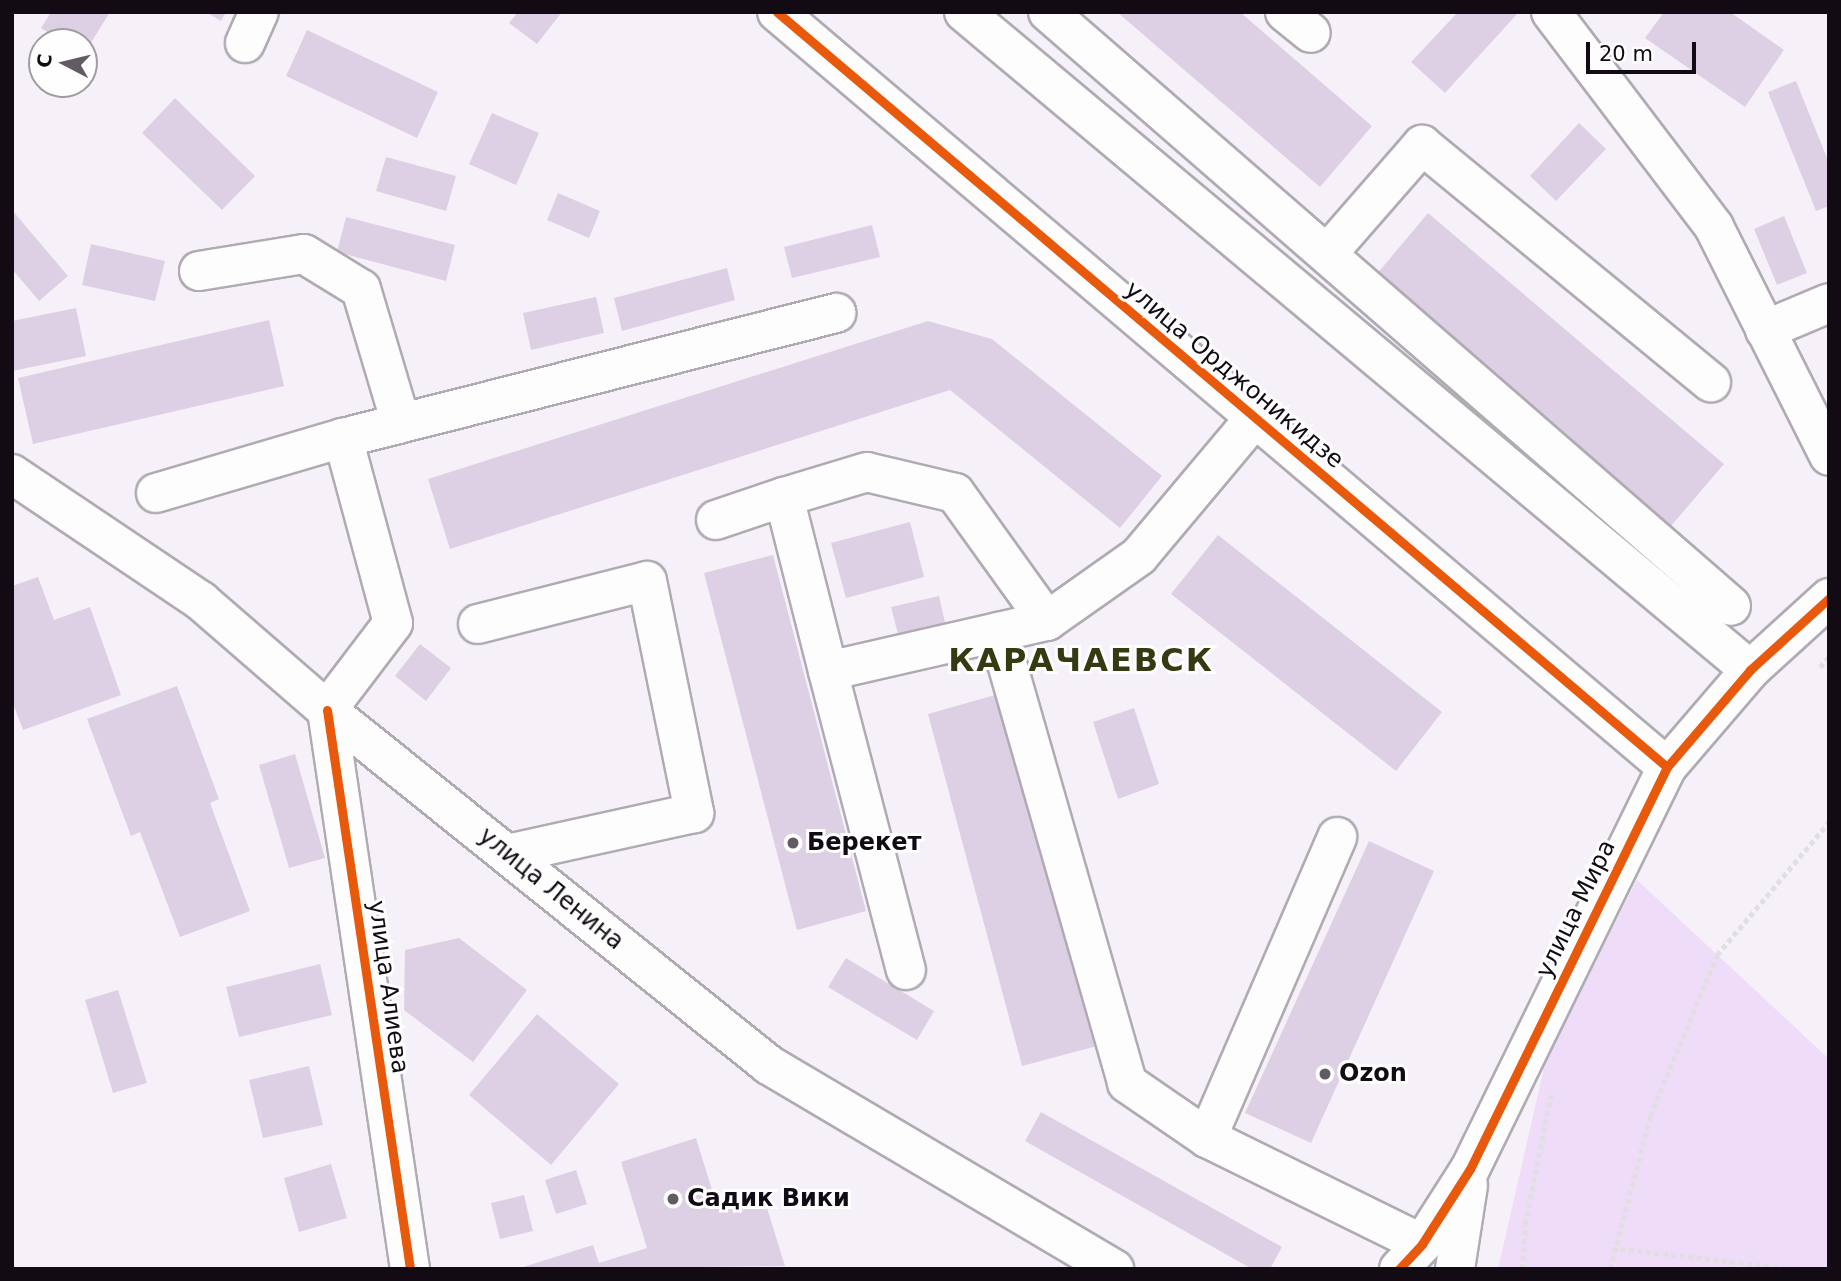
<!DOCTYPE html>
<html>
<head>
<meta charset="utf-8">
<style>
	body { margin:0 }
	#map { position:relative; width:1841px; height:1281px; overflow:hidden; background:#f6f0f9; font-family:"DejaVu Sans",sans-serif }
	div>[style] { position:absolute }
	.green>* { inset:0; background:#efdcf9 }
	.building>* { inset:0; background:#ded0e4 }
	.path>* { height:4.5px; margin-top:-2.25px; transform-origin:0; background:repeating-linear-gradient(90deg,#e1dfe2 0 5px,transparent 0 8.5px) }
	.roads { filter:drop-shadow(2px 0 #b0abb3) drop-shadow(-2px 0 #b0abb3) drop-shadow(0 2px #b0abb3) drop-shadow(0 -2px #b0abb3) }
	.minor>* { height:38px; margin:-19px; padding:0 19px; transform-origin:19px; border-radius:19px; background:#fefdfe }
	.major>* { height:38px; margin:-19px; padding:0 19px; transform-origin:19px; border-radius:19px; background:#fefdfe }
	.cycleway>* { height:9px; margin:-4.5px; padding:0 4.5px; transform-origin:4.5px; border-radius:4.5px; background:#e8590c }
	.dots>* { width:19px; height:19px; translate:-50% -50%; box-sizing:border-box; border:4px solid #fefefe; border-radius:50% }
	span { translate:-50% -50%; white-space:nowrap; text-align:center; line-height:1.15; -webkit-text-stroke:6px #fefefe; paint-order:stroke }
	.street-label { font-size:24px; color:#120b14 }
	.poi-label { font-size:24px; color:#120b14; font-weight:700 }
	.left { translate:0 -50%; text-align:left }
	.district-label { font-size:32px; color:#353a12; font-weight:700; letter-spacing:2px }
	.frame { position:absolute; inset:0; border:14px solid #120b14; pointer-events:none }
	.north { position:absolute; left:28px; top:28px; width:70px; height:70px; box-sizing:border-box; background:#fefefe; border:2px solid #a09da0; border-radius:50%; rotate:277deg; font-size:19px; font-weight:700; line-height:28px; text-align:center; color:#120b14 }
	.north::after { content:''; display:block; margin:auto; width:24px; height:32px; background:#625b64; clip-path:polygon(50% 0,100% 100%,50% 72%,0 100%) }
	.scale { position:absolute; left:1586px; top:42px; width:110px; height:32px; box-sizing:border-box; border:4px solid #120b14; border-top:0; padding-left:9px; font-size:21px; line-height:24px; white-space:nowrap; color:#120b14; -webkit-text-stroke:5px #fefefe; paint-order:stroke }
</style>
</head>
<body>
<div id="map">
	<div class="green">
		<div style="clip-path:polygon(1637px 880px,1829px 1059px,1829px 1269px,1498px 1269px,1546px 1059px)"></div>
	</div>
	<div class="building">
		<div style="clip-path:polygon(51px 12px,110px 12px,84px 54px,84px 42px,63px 42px,41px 28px)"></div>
		<div style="clip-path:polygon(206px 12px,226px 12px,221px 21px)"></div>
		<div style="clip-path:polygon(518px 12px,562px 12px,537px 44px,509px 23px)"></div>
		<div style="clip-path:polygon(1117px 12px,1240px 12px,1372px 126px,1320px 187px)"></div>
		<div style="clip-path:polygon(1458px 12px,1519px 12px,1445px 93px,1411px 62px)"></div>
		<div style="clip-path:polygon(1664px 12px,1730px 12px,1784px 50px,1745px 107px,1645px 38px)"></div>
		<div style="clip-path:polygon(307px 30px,438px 92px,417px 138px,286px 76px)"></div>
		<div style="clip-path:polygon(1796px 81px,1829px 163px,1829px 206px,1816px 211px,1768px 92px)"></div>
		<div style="clip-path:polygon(175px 98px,255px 176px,222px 210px,142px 133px)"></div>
		<div style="clip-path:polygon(492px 113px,539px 133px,516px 185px,469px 164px)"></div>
		<div style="clip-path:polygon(1579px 123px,1606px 149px,1556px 201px,1530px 176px)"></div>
		<div style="clip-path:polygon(386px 157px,456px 176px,446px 211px,376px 191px)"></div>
		<div style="clip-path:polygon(558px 193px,600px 211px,589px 238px,547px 220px)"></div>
		<div style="clip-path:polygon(12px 210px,68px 276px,39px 301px,12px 269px)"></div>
		<div style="clip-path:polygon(1428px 213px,1724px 464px,1671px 526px,1376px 275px)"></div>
		<div style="clip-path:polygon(1784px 216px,1807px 273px,1777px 285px,1754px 229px)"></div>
		<div style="clip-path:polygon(346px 217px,455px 245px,446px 281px,337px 252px)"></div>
		<div style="clip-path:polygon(872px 225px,880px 257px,792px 278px,784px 247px)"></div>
		<div style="clip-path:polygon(91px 244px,165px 261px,155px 301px,82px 285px)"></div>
		<div style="clip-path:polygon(727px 268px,735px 300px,622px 331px,614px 298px)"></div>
		<div style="clip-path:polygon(596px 297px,604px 333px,531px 350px,523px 313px)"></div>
		<div style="clip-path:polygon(76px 308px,86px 356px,12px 371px,12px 321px)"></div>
		<div style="clip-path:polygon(269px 320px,284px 386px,33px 444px,18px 378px)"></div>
		<div style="clip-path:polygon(928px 321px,992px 339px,1162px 476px,1120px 528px,950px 390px,450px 549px,428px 479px)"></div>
		<div style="clip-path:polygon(910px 522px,924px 577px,846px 598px,831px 543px)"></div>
		<div style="clip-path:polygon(1218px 535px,1442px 712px,1396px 771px,1171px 594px)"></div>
		<div style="clip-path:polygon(773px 555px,866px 911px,797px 930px,704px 573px)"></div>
		<div style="clip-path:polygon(38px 577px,54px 620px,90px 607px,121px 695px,23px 730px,12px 701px,12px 586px)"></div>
		<div style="clip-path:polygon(939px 596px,946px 627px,899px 638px,891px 607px)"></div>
		<div style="clip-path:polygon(420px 644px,451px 668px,426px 701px,395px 676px)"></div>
		<div style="clip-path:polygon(177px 686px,219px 799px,210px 803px,250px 911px,180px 937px,140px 832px,131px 836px,87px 719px)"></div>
		<div style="clip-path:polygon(1002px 693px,1097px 1046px,1022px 1066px,928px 714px)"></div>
		<div style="clip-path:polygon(1134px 708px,1159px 784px,1118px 799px,1093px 722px)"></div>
		<div style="clip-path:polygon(295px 754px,325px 858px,289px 868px,259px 765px)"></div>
		<div style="clip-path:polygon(1369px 841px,1434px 871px,1311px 1143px,1245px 1113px)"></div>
		<div style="clip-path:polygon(459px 938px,527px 990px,473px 1062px,404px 1010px,405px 950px)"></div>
		<div style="clip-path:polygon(846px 958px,934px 1011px,917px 1040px,828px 987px)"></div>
		<div style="clip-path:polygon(320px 964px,332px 1015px,239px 1037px,226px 987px)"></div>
		<div style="clip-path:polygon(118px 990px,147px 1083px,113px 1093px,85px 1000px)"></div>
		<div style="clip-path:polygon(537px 1014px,619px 1084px,551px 1165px,469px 1095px)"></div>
		<div style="clip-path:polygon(309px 1066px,323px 1125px,263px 1138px,249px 1080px)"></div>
		<div style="clip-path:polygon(1041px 1112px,1282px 1247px,1270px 1269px,1252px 1269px,1025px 1141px)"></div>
		<div style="clip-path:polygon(696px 1138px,717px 1206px,762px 1192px,785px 1266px,517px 1269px,593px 1245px,599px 1263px,647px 1248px,621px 1162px)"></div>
		<div style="clip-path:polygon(331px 1164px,347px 1218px,299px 1232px,284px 1178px)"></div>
		<div style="clip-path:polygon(576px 1170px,587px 1204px,556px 1214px,545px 1180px)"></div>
		<div style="clip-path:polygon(524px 1195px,533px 1231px,500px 1239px,491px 1203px)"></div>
	</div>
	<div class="path">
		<div style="left:1820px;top:667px;width:13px;rotate:-48deg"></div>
		<div style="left:1612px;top:1248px;width:185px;rotate:6.5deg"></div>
		<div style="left:1522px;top:1269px;width:45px;rotate:-86.2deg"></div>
		<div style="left:1525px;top:1224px;width:132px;rotate:-78.6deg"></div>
		<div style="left:1610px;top:1269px;width:158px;rotate:-75.3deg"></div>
		<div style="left:1650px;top:1116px;width:174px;rotate:-67.4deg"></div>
		<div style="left:1717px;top:955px;width:174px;rotate:-49.9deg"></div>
	</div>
	<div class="roads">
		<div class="minor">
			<div style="left:777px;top:12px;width:1167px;rotate:40.31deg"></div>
			<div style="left:964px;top:12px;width:1025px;rotate:39.93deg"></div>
			<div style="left:1048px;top:12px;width:905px;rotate:41.01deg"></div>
			<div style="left:1285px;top:12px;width:33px;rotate:39deg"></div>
			<div style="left:1551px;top:12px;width:270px;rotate:52.8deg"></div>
			<div style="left:1714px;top:227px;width:256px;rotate:63.3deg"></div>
			<div style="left:245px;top:43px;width:34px;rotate:-66deg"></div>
			<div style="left:1327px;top:254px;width:145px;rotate:-48.9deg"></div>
			<div style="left:1422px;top:145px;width:374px;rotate:39.4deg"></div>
			<div style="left:199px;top:271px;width:106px;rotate:-9.2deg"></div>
			<div style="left:304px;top:254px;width:67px;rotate:31.6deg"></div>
			<div style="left:361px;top:289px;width:140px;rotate:73.4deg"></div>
			<div style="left:1765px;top:330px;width:69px;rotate:-22.9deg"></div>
			<div style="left:156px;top:493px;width:195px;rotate:-16.4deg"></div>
			<div style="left:716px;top:520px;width:72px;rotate:-18.7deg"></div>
			<div style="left:1047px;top:621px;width:113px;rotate:-35.2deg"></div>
			<div style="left:1139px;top:556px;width:180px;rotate:-50deg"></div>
			<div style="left:478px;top:624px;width:174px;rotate:-14.3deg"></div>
			<div style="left:647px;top:581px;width:237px;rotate:78.5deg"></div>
			<div style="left:694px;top:813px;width:191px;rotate:167.6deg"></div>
			<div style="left:998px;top:632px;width:469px;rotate:74deg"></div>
			<div style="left:1127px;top:1083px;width:97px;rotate:34.5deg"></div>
			<div style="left:1207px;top:1138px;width:240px;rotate:26.2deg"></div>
			<div style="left:828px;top:671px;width:225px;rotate:-12.9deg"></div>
			<div style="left:1047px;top:621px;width:158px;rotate:-125.7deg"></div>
			<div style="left:955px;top:493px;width:90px;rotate:-166.6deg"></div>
			<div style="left:867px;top:472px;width:87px;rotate:163.2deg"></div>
			<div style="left:784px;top:497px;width:179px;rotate:75.8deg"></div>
			<div style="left:828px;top:671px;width:309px;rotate:75.4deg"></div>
			<div style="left:1207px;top:1138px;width:328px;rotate:-66.6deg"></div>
			<div style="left:410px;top:1269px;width:565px;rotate:-98.45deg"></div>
			<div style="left:327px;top:710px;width:109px;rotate:-52.8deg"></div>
			<div style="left:393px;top:623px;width:192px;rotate:-105.1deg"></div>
			<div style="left:343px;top:438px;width:509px;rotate:-14.23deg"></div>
			<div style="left:1399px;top:1269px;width:34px;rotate:-47deg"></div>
			<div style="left:1422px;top:1244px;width:89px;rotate:-57.4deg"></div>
			<div style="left:1470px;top:1169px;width:448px;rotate:-63.9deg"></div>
			<div style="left:1667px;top:767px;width:128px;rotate:-49.4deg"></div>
			<div style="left:1750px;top:670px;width:107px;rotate:-42.3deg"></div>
			<div style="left:1455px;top:1269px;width:85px;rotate:-81.2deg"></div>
		</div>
		<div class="major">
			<div style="left:12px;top:474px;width:228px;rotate:33.9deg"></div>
			<div style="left:201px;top:601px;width:167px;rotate:40.9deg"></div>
			<div style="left:327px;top:710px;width:567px;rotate:38.77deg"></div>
			<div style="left:769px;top:1065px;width:401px;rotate:30.6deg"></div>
		</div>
	</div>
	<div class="cycleway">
		<div style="left:777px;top:12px;width:1167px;rotate:40.31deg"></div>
		<div style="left:327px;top:710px;width:565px;rotate:81.55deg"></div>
		<div style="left:1399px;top:1269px;width:34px;rotate:-47deg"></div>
		<div style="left:1422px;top:1244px;width:89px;rotate:-57.4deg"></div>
		<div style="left:1470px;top:1169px;width:448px;rotate:-63.9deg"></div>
		<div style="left:1667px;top:767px;width:128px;rotate:-49.4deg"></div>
		<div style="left:1750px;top:670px;width:107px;rotate:-42.3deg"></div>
	</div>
	<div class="dots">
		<div style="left:793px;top:843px;background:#625b64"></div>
		<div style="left:1325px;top:1074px;background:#625b64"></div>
		<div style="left:673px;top:1199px;background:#625b64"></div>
	</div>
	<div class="street-label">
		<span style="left:1234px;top:375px;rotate:40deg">улица Орджоникидзе</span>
		<span style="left:551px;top:889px;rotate:39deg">улица Ленина</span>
		<span style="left:1576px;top:909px;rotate:-64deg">улица Мира</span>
		<span style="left:388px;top:987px;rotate:82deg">улица Алиева</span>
	</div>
	<div class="poi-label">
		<span class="left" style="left:807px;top:843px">Берекет</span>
		<span class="left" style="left:1339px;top:1074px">Ozon</span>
		<span class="left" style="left:687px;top:1199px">Садик Вики</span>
	</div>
	<div class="district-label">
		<span style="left:1081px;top:660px">КАРАЧАЕВСК</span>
	</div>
	<div class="frame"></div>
	<div class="north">С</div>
	<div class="scale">20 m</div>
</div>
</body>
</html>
